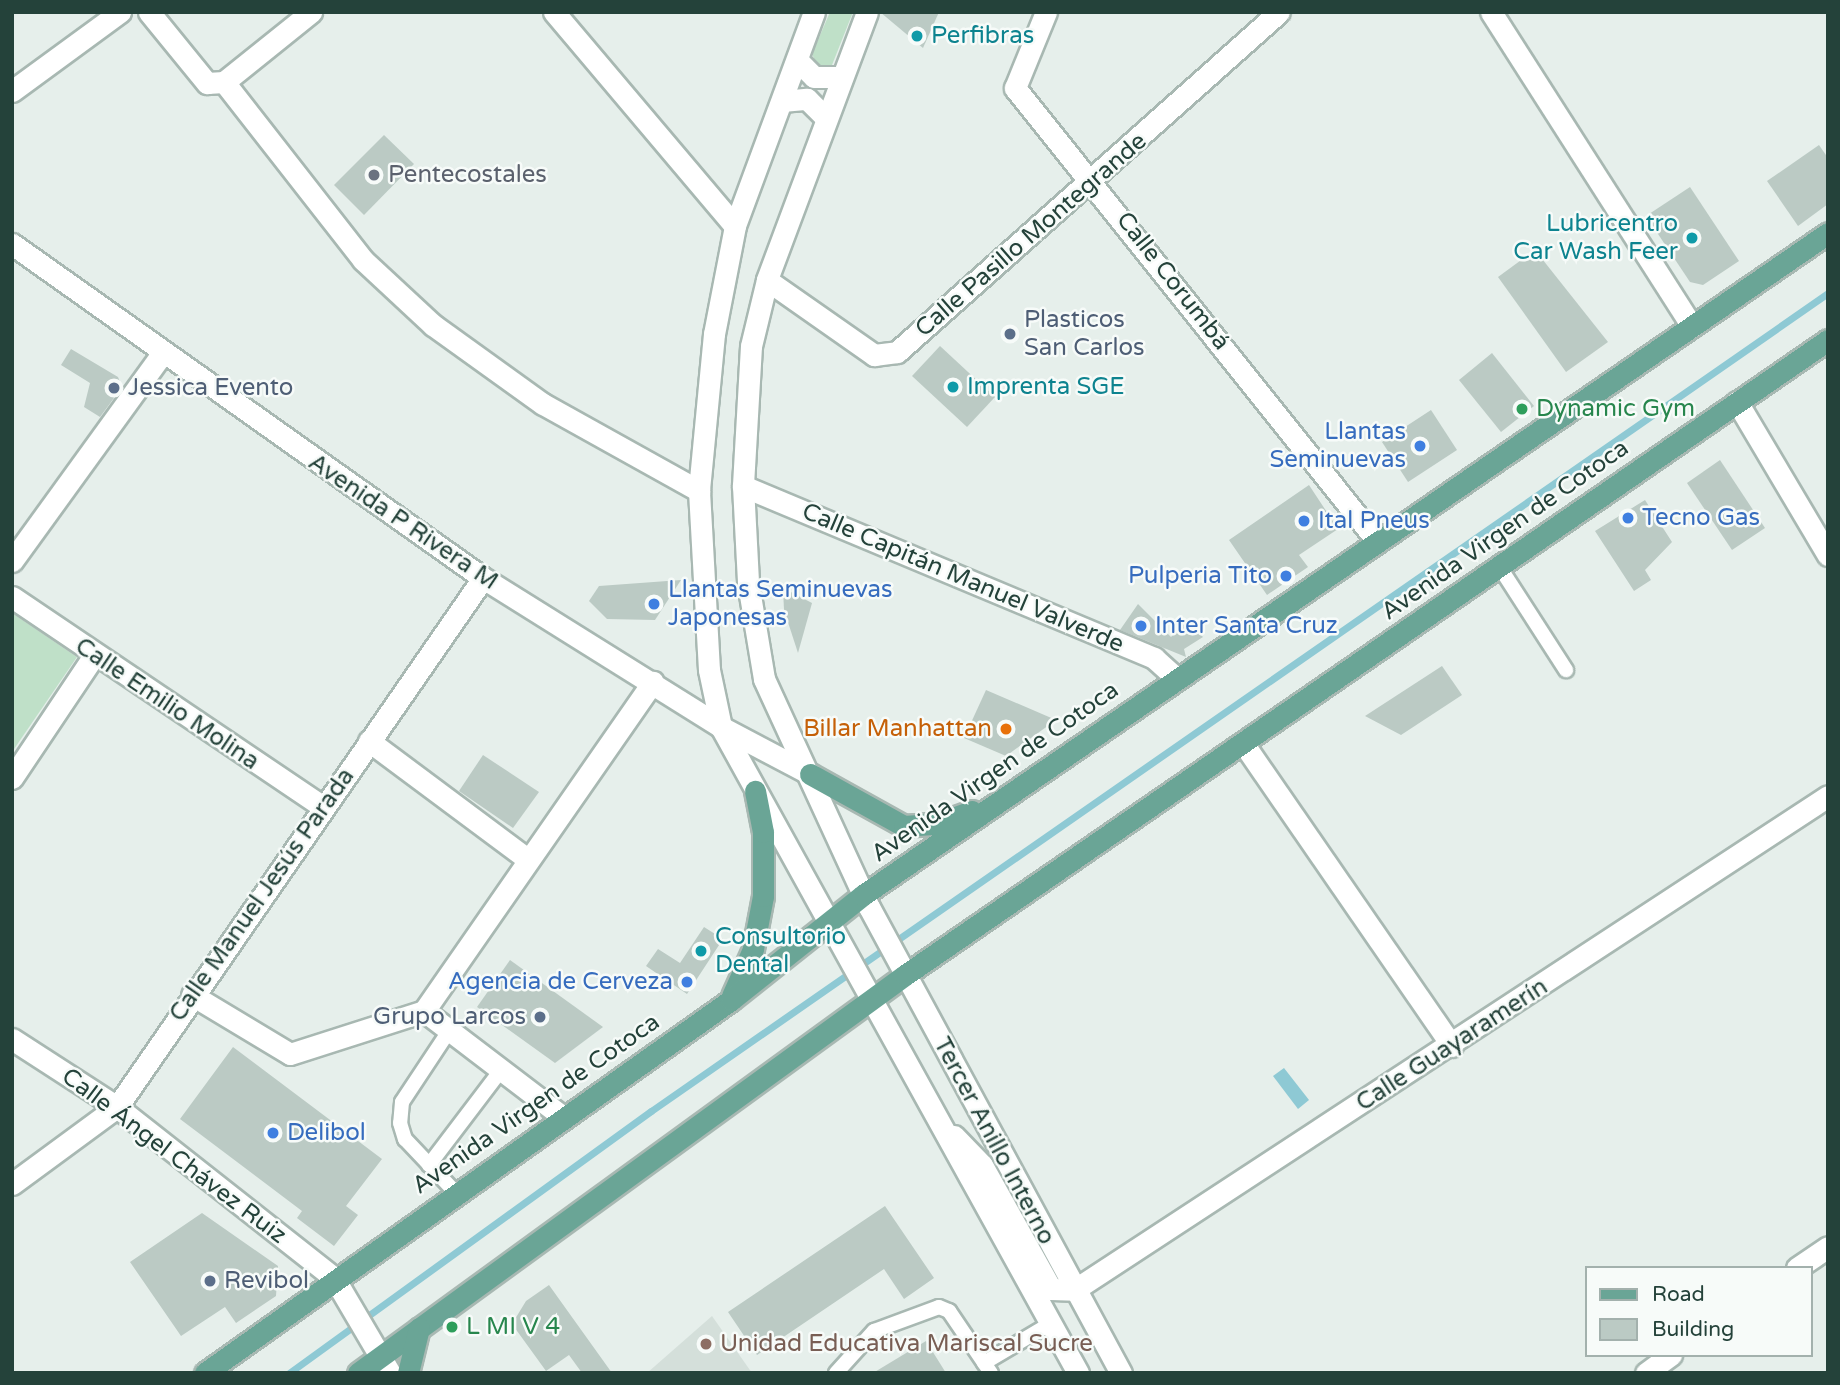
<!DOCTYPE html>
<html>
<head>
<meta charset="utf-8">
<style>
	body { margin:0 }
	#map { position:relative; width:1840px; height:1385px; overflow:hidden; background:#e6efeb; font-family:"Varela Round",sans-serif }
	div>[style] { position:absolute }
	.built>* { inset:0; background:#d4dfda }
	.green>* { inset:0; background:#bfe0c8 }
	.water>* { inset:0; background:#8ec9d4 }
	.stream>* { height:7px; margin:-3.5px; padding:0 3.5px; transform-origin:3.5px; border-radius:3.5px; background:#8ec9d4 }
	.building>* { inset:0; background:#bbcac4 }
	.roads { filter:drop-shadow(2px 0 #a8b8b2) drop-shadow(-2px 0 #a8b8b2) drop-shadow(0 2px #a8b8b2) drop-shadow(0 -2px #a8b8b2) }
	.service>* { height:14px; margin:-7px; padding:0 7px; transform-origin:7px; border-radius:7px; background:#fff }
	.minor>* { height:21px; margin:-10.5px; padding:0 10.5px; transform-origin:10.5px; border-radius:10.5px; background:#fff }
	.tertiary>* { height:21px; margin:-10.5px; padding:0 10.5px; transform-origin:10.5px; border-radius:10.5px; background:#fff }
	.secondary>* { height:21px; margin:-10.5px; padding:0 10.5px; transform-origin:10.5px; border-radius:10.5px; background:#fff }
	.primary>* { height:21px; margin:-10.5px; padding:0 10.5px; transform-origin:10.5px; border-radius:10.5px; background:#6aa596 }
	.dots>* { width:19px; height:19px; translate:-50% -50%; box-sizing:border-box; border:4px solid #f7fbf9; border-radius:50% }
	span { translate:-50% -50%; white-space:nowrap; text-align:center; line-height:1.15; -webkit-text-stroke:5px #f7fbf9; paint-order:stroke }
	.culture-label { font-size:24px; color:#0d838f }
	.left { translate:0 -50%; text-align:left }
	.right { translate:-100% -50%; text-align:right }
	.worship-label { font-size:24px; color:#5b616d }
	.street-label { font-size:24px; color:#24423a }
	.service-label { font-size:24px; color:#4e5e75 }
	.leisure-label { font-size:24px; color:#27864d }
	.shop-label { font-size:24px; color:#366cbe }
	.food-label { font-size:24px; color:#c56008 }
	.education-label { font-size:24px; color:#785e54 }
	.frame { position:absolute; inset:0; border:14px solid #24423a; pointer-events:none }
	.legend { position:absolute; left:1585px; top:1266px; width:228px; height:91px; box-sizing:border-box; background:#f7fbf9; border:2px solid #a3b1ad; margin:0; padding:9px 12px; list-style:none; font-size:21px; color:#24423a }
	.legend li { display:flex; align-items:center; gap:14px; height:35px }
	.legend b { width:35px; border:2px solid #a3b1ad }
</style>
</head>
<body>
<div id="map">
	<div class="built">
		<div style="clip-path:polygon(712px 1316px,752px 1373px,647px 1373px)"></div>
	</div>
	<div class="green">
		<div style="clip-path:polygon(830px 12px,853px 12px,832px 65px,818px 67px,812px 54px)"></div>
		<div style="clip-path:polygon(12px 613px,77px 657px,12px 752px)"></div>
	</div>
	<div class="water">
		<div style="clip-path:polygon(1284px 1068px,1309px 1100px,1298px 1109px,1273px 1076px)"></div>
	</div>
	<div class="stream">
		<div style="left:289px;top:1373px;width:447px;rotate:-35.9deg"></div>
		<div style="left:651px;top:1111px;width:1433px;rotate:-34.8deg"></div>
	</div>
	<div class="building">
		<div style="clip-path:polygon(880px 12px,939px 12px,923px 48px)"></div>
		<div style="clip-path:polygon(384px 135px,414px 164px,364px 215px,334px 185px)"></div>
		<div style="clip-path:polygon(1819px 145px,1828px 158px,1828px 204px,1798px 226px,1767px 181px)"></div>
		<div style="clip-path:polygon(1690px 187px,1739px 261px,1703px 285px,1690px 282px,1646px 216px)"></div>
		<div style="clip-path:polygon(1535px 250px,1608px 342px,1566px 372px,1498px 277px)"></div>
		<div style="clip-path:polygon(940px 346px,995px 397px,967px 427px,912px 376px)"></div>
		<div style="clip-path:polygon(71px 349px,118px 377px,122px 387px,100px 417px,84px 407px,90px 383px,61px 365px)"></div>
		<div style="clip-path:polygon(1492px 353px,1534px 406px,1501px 432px,1459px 380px)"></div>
		<div style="clip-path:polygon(1431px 410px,1457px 450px,1408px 482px,1382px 442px)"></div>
		<div style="clip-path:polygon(1720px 460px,1765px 528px,1732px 550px,1687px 483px)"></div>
		<div style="clip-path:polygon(1309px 485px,1338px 529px,1299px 555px,1308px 567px,1267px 595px,1229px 540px)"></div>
		<div style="clip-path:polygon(1645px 500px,1672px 542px,1645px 570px,1651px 580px,1634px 591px,1595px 531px)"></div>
		<div style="clip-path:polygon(681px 580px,655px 620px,607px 619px,589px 601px,599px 586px)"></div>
		<div style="clip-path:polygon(783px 588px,812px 603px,798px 653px,784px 610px)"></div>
		<div style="clip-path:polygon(1138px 604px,1171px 637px,1187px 621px,1203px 637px,1184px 649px,1186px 657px,1120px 630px)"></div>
		<div style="clip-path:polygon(1442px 666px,1462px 695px,1401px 735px,1365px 716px)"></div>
		<div style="clip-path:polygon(986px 690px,1056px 720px,1006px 756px,964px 738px)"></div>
		<div style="clip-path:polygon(483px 755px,539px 792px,513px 828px,459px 791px)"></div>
		<div style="clip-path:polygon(704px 927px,723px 939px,687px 994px,646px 966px,658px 949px,680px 963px)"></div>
		<div style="clip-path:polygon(510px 960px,603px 1027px,555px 1063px,477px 1007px)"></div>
		<div style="clip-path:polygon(233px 1047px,382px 1159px,346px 1206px,358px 1215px,334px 1246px,297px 1218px,302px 1211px,180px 1119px)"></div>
		<div style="clip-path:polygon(885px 1206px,934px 1278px,904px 1299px,884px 1269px,757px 1355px,728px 1312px)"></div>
		<div style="clip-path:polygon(202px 1213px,278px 1266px,276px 1296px,236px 1323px,225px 1307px,181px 1336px,130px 1262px)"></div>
		<div style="clip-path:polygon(549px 1285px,612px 1373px,582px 1373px,569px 1355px,546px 1371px,512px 1324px,526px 1301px)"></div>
		<div style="clip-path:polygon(926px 1341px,946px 1373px,873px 1373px)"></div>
	</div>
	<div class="roads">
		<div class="service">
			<div style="left:1499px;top:566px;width:124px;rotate:57.2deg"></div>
			<div style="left:449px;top:1031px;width:85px;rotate:123.5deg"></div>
			<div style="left:402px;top:1102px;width:21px;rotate:95deg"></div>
			<div style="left:400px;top:1123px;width:17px;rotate:73deg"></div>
			<div style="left:405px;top:1139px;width:74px;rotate:46.6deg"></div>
			<div style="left:429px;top:1165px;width:119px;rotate:-52.8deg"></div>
			<div style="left:984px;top:1363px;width:77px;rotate:-30.6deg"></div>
			<div style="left:836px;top:1373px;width:57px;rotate:-47.9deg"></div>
			<div style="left:874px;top:1331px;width:69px;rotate:-20.3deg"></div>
			<div style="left:939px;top:1307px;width:11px;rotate:22deg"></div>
			<div style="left:949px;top:1311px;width:75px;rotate:55.9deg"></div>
		</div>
		<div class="minor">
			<div style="left:149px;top:12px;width:92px;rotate:50.8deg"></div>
			<div style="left:207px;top:83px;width:17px;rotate:-3deg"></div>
			<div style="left:224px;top:82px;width:226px;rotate:52deg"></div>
			<div style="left:363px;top:260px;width:96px;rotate:42.9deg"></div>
			<div style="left:433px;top:325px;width:135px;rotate:35.7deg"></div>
			<div style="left:543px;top:404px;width:179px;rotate:29.1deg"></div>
			<div style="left:554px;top:12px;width:280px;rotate:49.8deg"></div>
			<div style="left:1046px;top:12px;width:82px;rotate:112.2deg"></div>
			<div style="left:1015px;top:88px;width:581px;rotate:51.36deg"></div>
			<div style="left:1491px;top:12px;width:373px;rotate:57.4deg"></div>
			<div style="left:224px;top:82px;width:112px;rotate:-38.8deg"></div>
			<div style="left:12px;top:91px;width:134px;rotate:-36.2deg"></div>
			<div style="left:767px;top:280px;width:131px;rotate:35deg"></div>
			<div style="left:874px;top:355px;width:23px;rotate:-7deg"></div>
			<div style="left:897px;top:352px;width:511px;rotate:-41.67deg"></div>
			<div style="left:1737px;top:402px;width:178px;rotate:59.3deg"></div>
			<div style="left:743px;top:486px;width:446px;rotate:22.7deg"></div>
			<div style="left:1154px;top:658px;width:31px;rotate:42deg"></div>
			<div style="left:12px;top:561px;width:254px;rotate:-54.1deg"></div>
			<div style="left:12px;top:597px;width:375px;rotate:34deg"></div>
			<div style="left:369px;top:741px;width:196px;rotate:36.7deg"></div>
			<div style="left:1243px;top:743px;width:368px;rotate:55.4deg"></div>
			<div style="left:12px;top:778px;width:146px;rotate:-56.2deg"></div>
			<div style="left:192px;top:995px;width:114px;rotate:31deg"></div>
			<div style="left:290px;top:1054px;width:141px;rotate:-17.8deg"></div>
			<div style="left:424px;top:1011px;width:401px;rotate:-55.2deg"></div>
			<div style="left:424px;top:1011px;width:175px;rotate:37.3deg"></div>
			<div style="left:12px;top:1039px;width:125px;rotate:32.9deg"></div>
			<div style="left:117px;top:1107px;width:276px;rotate:38.2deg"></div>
			<div style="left:12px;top:1184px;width:130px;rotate:-36.3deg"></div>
			<div style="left:117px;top:1107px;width:643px;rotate:-55.32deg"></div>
			<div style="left:1797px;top:1268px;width:37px;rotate:-34deg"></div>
			<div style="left:1074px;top:1290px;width:901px;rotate:-33.23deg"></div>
			<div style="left:1646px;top:1373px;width:31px;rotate:-36deg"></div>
		</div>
		<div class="tertiary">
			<div style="left:12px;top:244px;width:577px;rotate:35.34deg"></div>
			<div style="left:483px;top:578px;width:281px;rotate:32deg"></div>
			<div style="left:721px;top:727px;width:101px;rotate:27.8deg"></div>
			<div style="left:334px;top:1278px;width:110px;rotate:59.5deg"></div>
		</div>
		<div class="secondary">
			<div style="left:814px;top:12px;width:228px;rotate:110.3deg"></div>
			<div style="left:735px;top:226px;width:110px;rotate:101deg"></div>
			<div style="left:714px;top:334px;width:158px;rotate:95.5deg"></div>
			<div style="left:699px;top:491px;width:179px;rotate:86.8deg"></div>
			<div style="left:709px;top:670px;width:58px;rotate:78.1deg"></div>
			<div style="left:721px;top:727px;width:738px;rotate:61.07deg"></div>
			<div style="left:867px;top:12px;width:286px;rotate:110.5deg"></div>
			<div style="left:767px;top:280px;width:68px;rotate:103.6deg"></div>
			<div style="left:751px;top:346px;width:140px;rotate:93.3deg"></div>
			<div style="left:743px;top:486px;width:97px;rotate:87deg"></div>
			<div style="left:748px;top:583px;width:97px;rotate:80.5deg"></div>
			<div style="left:764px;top:679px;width:251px;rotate:65.3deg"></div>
			<div style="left:869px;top:907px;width:530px;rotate:61.6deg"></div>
			<div style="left:797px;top:60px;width:24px;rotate:45deg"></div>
			<div style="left:814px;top:77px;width:25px"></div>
			<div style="left:782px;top:101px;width:25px;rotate:-5deg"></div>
			<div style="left:807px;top:99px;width:25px;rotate:45deg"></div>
			<div style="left:954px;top:1136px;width:40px;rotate:46deg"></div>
			<div style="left:982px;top:1165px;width:142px;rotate:60.9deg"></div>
			<div style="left:1051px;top:1289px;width:23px;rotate:2deg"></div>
		</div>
		<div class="primary">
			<div style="left:810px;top:774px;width:107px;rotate:29deg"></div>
			<div style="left:904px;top:826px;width:32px;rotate:-4deg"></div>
			<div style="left:936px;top:824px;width:38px;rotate:-20deg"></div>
			<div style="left:732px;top:996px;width:51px;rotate:-65.9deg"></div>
			<div style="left:753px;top:949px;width:54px;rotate:-79.3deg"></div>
			<div style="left:763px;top:896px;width:64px;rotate:-90deg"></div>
			<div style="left:763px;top:832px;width:42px;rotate:-101deg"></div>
			<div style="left:205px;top:1373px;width:645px;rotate:-35.34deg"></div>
			<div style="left:731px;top:1000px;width:169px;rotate:-38.5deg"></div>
			<div style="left:863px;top:895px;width:1170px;rotate:-34.45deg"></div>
			<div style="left:358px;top:1373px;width:676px;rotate:-36.04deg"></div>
			<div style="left:905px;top:975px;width:1120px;rotate:-34.53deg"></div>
			<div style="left:408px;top:1373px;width:46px;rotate:-76.3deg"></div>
		</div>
	</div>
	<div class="dots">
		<div style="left:917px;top:36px;background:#0f9aa8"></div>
		<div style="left:374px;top:175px;background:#6b7280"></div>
		<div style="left:1692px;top:238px;background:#0f9aa8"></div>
		<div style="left:1010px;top:334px;background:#5c6f8a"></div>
		<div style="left:953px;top:387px;background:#0f9aa8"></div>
		<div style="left:114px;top:388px;background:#5c6f8a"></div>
		<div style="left:1522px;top:409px;background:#2e9e5b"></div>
		<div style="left:1420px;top:446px;background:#3f7fe0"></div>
		<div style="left:1628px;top:518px;background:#3f7fe0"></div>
		<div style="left:1304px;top:521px;background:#3f7fe0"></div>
		<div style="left:1286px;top:576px;background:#3f7fe0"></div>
		<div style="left:654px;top:604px;background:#3f7fe0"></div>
		<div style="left:1141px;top:626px;background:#3f7fe0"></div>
		<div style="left:1006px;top:729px;background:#e8710a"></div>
		<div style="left:701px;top:951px;background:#0f9aa8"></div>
		<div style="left:687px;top:982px;background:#3f7fe0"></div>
		<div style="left:540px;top:1017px;background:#5c6f8a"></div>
		<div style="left:273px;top:1133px;background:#3f7fe0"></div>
		<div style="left:210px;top:1281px;background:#5c6f8a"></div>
		<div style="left:452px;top:1327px;background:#2e9e5b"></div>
		<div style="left:706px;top:1344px;background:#8d6e63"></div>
	</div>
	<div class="culture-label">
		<span class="left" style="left:931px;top:36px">Perfibras</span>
		<span class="right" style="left:1678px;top:238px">Lubricentro<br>Car Wash Feer</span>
		<span class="left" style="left:967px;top:387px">Imprenta SGE</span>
		<span class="left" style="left:715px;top:951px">Consultorio<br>Dental</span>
	</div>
	<div class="worship-label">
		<span class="left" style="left:388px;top:175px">Pentecostales</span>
	</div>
	<div class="street-label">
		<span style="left:1031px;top:235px;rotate:-41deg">Calle Pasillo Montegrande</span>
		<span style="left:1173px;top:281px;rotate:52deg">Calle Corumbá</span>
		<span style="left:403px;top:522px;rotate:34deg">Avenida P Rivera M</span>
		<span style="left:1505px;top:530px;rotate:-35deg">Avenida Virgen de Cotoca</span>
		<span style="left:963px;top:578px;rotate:23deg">Calle Capitán Manuel Valverde</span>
		<span style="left:167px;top:704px;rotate:34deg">Calle Emilio Molina</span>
		<span style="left:995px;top:772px;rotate:-35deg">Avenida Virgen de Cotoca</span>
		<span style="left:262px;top:895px;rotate:-55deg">Calle Manuel Jesús Parada</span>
		<span style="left:1452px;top:1045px;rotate:-33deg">Calle Guayaramerín</span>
		<span style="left:536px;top:1104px;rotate:-35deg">Avenida Virgen de Cotoca</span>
		<span style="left:994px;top:1141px;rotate:62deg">Tercer Anillo Interno</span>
		<span style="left:174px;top:1156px;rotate:37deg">Calle Ángel Chávez Ruiz</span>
	</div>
	<div class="service-label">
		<span class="left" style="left:1024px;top:334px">Plasticos<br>San Carlos</span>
		<span class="left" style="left:128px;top:388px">Jessica Evento</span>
		<span class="right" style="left:526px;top:1017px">Grupo Larcos</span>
		<span class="left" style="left:224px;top:1281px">Revibol</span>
	</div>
	<div class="leisure-label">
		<span class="left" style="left:1536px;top:409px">Dynamic Gym</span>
		<span class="left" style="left:466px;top:1327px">L MI V 4</span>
	</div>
	<div class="shop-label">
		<span class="right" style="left:1406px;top:446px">Llantas<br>Seminuevas</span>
		<span class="left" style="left:1642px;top:518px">Tecno Gas</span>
		<span class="left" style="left:1318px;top:521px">Ital Pneus</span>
		<span class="right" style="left:1272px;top:576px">Pulperia Tito</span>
		<span class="left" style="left:668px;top:604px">Llantas Seminuevas<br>Japonesas</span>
		<span class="left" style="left:1155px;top:626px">Inter Santa Cruz</span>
		<span class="right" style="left:673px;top:982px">Agencia de Cerveza</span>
		<span class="left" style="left:287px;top:1133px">Delibol</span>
	</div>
	<div class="food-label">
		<span class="right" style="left:992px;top:729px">Billar Manhattan</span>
	</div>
	<div class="education-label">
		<span class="left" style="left:720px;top:1344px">Unidad Educativa Mariscal Sucre</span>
	</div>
	<div class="frame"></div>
	<ul class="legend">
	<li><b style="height:9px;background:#6aa596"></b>Road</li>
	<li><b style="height:19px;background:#bbcac4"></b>Building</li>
	</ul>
</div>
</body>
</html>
